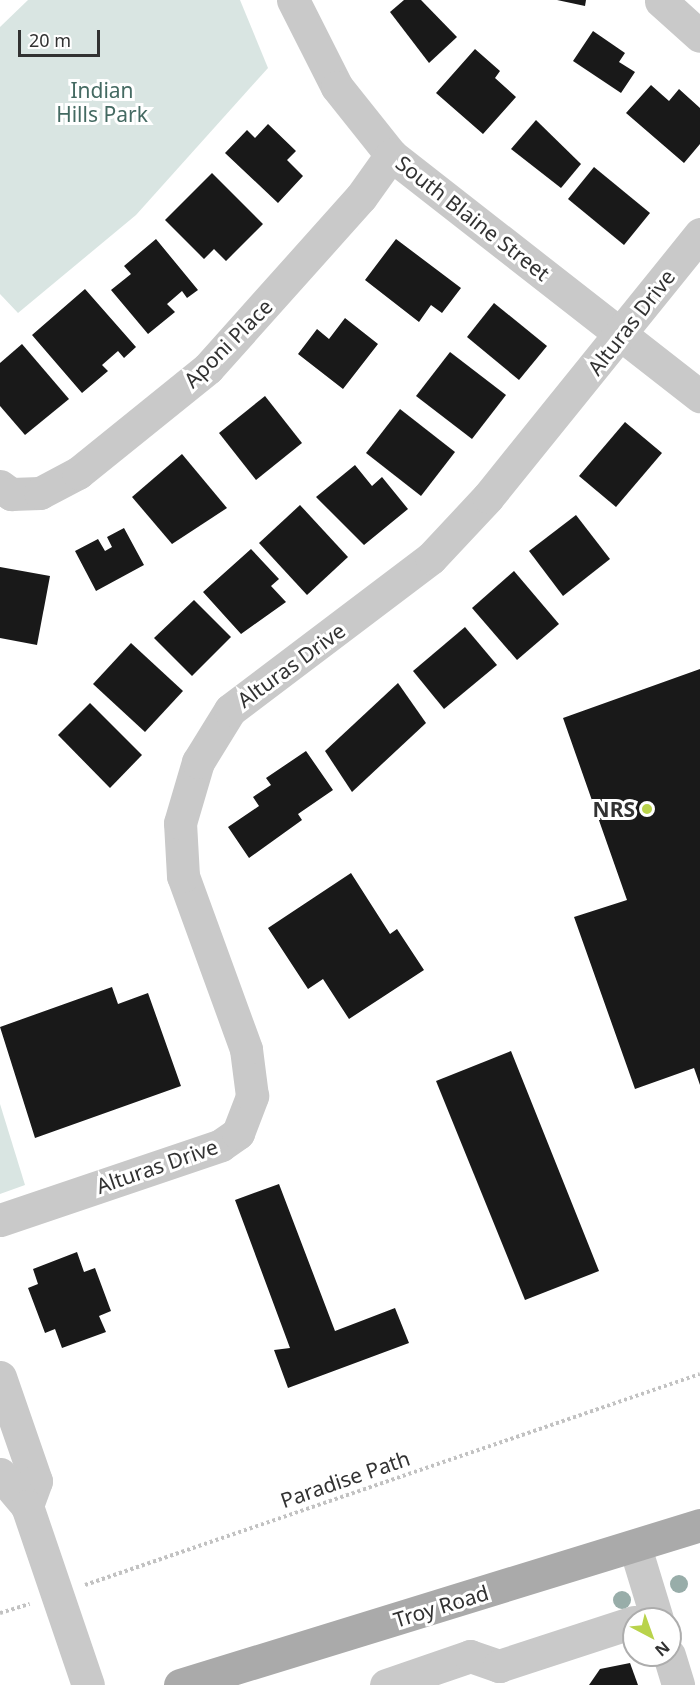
<!DOCTYPE html>
<html>
<head>
<meta charset="utf-8">
<style>
	body { margin:0 }
	#map { position:relative; width:700px; height:1685px; overflow:hidden; background:#fff; font-family:"Noto Sans",sans-serif }
	div>[style] { position:absolute }
	.green>* { inset:0; background:#d9e5e2 }
	.building>* { inset:0; background:#191919 }
	.path>* { height:4px; margin-top:-2px; transform-origin:0; background:repeating-linear-gradient(90deg,#c2c2c2 0 3px,transparent 0 6px) }
	.minor>* { height:33px; margin:-16.5px; padding:0 16.5px; transform-origin:16.5px; border-radius:16.5px; background:#c9c9c9 }
	.major>* { height:33px; margin:-16.5px; padding:0 16.5px; transform-origin:16.5px; border-radius:16.5px; background:#aaa }
	.trees>* { width:18px; height:18px; margin:-9px; border-radius:50%; background:#98ada9 }
	.dots>* { width:16px; height:16px; translate:-50% -50%; box-sizing:border-box; border:3px solid #fff; border-radius:50% }
	span { translate:-50% -50%; white-space:nowrap; text-align:center; line-height:1.15; -webkit-text-stroke:6px #fff; paint-order:stroke }
	.park-label { font-size:21px; color:#446a62 }
	.street-label { font-size:21px; color:#323232 }
	.poi-label { font-size:21px; color:#323232; font-weight:700 }
	.right { translate:-100% -50%; text-align:right }
	.north { position:absolute; left:622px; top:1607px; width:60px; height:60px; box-sizing:border-box; background:#fff; border:2px solid #adadad; border-radius:50%; rotate:139deg; font-size:16px; font-weight:700; line-height:24px; text-align:center; color:#323232 }
	.north::after { content:''; display:block; margin:auto; width:21px; height:27px; background:#b9d34b; clip-path:polygon(50% 0,100% 100%,50% 72%,0 100%) }
	.scale { position:absolute; left:18px; top:30px; width:82px; height:27px; box-sizing:border-box; border:3px solid #323232; border-top:0; padding-left:8px; font-size:18px; line-height:21px; white-space:nowrap; color:#323232; -webkit-text-stroke:4px #fff; paint-order:stroke }
</style>
</head>
<body>
<div id="map">
	<div class="green">
		<div style="clip-path:polygon(28px 0,240px 0,268px 68px,136px 215px,18px 313px,0 294px,0 27px)"></div>
		<div style="clip-path:polygon(0 1104px,25px 1185px,0 1194px)"></div>
	</div>
	<div class="building">
		<div style="clip-path:polygon(404px 0,421px 0,457px 37px,429px 63px,390px 12px)"></div>
		<div style="clip-path:polygon(557px 0,586px 0,585px 6px)"></div>
		<div style="clip-path:polygon(593px 31px,625px 53px,619px 62px,635px 72px,621px 93px,573px 61px)"></div>
		<div style="clip-path:polygon(475px 49px,500px 71px,495px 78px,516px 97px,483px 134px,436px 93px)"></div>
		<div style="clip-path:polygon(651px 85px,669px 101px,679px 89px,700px 108px,700px 144px,684px 163px,626px 113px)"></div>
		<div style="clip-path:polygon(536px 120px,581px 164px,561px 188px,511px 149px)"></div>
		<div style="clip-path:polygon(268px 124px,296px 151px,287px 160px,303px 176px,278px 203px,225px 153px,247px 130px,255px 138px)"></div>
		<div style="clip-path:polygon(594px 167px,650px 213px,624px 245px,568px 199px)"></div>
		<div style="clip-path:polygon(212px 173px,263px 224px,226px 261px,214px 249px,204px 259px,165px 220px)"></div>
		<div style="clip-path:polygon(156px 239px,198px 290px,187px 298px,182px 291px,167px 304px,175px 312px,148px 334px,111px 290px,131px 274px,124px 266px)"></div>
		<div style="clip-path:polygon(396px 239px,461px 288px,442px 313px,431px 305px,419px 322px,365px 280px)"></div>
		<div style="clip-path:polygon(85px 289px,136px 347px,124px 358px,118px 351px,102px 365px,108px 371px,82px 393px,32px 335px)"></div>
		<div style="clip-path:polygon(494px 303px,547px 346px,519px 380px,467px 337px)"></div>
		<div style="clip-path:polygon(345px 318px,378px 344px,343px 389px,298px 354px,317px 329px,329px 339px)"></div>
		<div style="clip-path:polygon(22px 344px,69px 399px,25px 435px,0 406px,0 363px)"></div>
		<div style="clip-path:polygon(450px 352px,506px 395px,472px 439px,416px 396px)"></div>
		<div style="clip-path:polygon(265px 396px,302px 443px,256px 480px,219px 433px)"></div>
		<div style="clip-path:polygon(400px 409px,455px 452px,421px 496px,366px 453px)"></div>
		<div style="clip-path:polygon(625px 422px,662px 453px,616px 507px,579px 476px)"></div>
		<div style="clip-path:polygon(182px 454px,227px 508px,172px 544px,132px 497px)"></div>
		<div style="clip-path:polygon(355px 465px,372px 486px,382px 477px,408px 509px,364px 545px,316px 497px)"></div>
		<div style="clip-path:polygon(300px 505px,348px 557px,307px 595px,259px 543px)"></div>
		<div style="clip-path:polygon(576px 515px,610px 559px,563px 596px,529px 551px)"></div>
		<div style="clip-path:polygon(124px 528px,144px 565px,96px 591px,75px 551px,98px 539px,105px 551px,112px 547px,107px 537px)"></div>
		<div style="clip-path:polygon(251px 549px,279px 579px,271px 586px,286px 602px,241px 634px,203px 592px)"></div>
		<div style="clip-path:polygon(0 567px,50px 576px,37px 645px,0 638px)"></div>
		<div style="clip-path:polygon(514px 571px,559px 624px,517px 660px,472px 608px)"></div>
		<div style="clip-path:polygon(194px 600px,231px 637px,192px 676px,154px 638px)"></div>
		<div style="clip-path:polygon(465px 627px,497px 665px,444px 709px,413px 671px)"></div>
		<div style="clip-path:polygon(131px 643px,183px 691px,145px 732px,93px 684px)"></div>
		<div style="clip-path:polygon(700px 669px,700px 1085px,694px 1068px,635px 1089px,574px 917px,627px 900px,563px 718px)"></div>
		<div style="clip-path:polygon(398px 683px,426px 723px,352px 792px,325px 751px)"></div>
		<div style="clip-path:polygon(90px 703px,142px 755px,110px 788px,58px 735px)"></div>
		<div style="clip-path:polygon(306px 751px,333px 790px,298px 814px,302px 820px,249px 858px,228px 827px,259px 806px,253px 797px,271px 785px,266px 778px)"></div>
		<div style="clip-path:polygon(351px 873px,390px 934px,397px 929px,424px 970px,349px 1019px,323px 979px,308px 989px,268px 928px)"></div>
		<div style="clip-path:polygon(112px 987px,118px 1004px,148px 993px,181px 1086px,35px 1138px,0 1027px)"></div>
		<div style="clip-path:polygon(511px 1051px,599px 1271px,525px 1300px,436px 1081px)"></div>
		<div style="clip-path:polygon(279px 1184px,335px 1331px,395px 1308px,409px 1343px,288px 1388px,274px 1350px,290px 1348px,235px 1200px)"></div>
		<div style="clip-path:polygon(77px 1252px,84px 1272px,95px 1268px,111px 1311px,99px 1316px,106px 1332px,62px 1348px,55px 1329px,45px 1333px,28px 1288px,38px 1284px,33px 1269px)"></div>
		<div style="clip-path:polygon(630px 1663px,638px 1685px,589px 1685px,600px 1669px)"></div>
	</div>
	<div class="path">
		<div style="left:85px;top:1585px;width:650px;rotate:-18.94deg"></div>
		<div style="left:0;top:1613px;width:31px;rotate:-17deg"></div>
	</div>
	<div class="minor">
		<div style="left:293px;top:0;width:97px;rotate:63.2deg"></div>
		<div style="left:337px;top:87px;width:87px;rotate:51.5deg"></div>
		<div style="left:391px;top:155px;width:392px;rotate:38deg"></div>
		<div style="left:661px;top:1px;width:52px;rotate:41.9deg"></div>
		<div style="left:0;top:486px;width:14px;rotate:36deg"></div>
		<div style="left:11px;top:494px;width:29px;rotate:-2deg"></div>
		<div style="left:40px;top:493px;width:43px;rotate:-27.8deg"></div>
		<div style="left:78px;top:473px;width:167px;rotate:-38.9deg"></div>
		<div style="left:208px;top:368px;width:229px;rotate:-48.2deg"></div>
		<div style="left:361px;top:197px;width:52px;rotate:-54.5deg"></div>
		<div style="left:0;top:1220px;width:233px;rotate:-18.7deg"></div>
		<div style="left:221px;top:1145px;width:21px;rotate:-35deg"></div>
		<div style="left:238px;top:1133px;width:40px;rotate:-69deg"></div>
		<div style="left:252px;top:1096px;width:47px;rotate:-97.3deg"></div>
		<div style="left:246px;top:1049px;width:184px;rotate:-110deg"></div>
		<div style="left:183px;top:876px;width:53px;rotate:-93.2deg"></div>
		<div style="left:180px;top:823px;width:64px;rotate:-73.6deg"></div>
		<div style="left:198px;top:762px;width:61px;rotate:-58.4deg"></div>
		<div style="left:230px;top:710px;width:252px;rotate:-37.1deg"></div>
		<div style="left:431px;top:558px;width:83px;rotate:-46.9deg"></div>
		<div style="left:488px;top:497px;width:338px;rotate:-51.1deg"></div>
		<div style="left:0;top:1377px;width:110px;rotate:70.9deg"></div>
		<div style="left:36px;top:1481px;width:27px;rotate:110deg"></div>
		<div style="left:0;top:1474px;width:42px;rotate:49.8deg"></div>
		<div style="left:27px;top:1506px;width:189px;rotate:71.2deg"></div>
		<div style="left:635px;top:1547px;width:75px;rotate:73deg"></div>
		<div style="left:669px;top:1655px;width:31px;rotate:73deg"></div>
		<div style="left:386px;top:1685px;width:89px;rotate:-19deg"></div>
		<div style="left:470px;top:1656px;width:31px;rotate:19deg"></div>
		<div style="left:499px;top:1666px;width:142px;rotate:-18.1deg"></div>
	</div>
	<div class="major">
		<div style="left:180px;top:1685px;width:544px;rotate:-17.1deg"></div>
	</div>
	<div class="trees">
		<div style="left:679px;top:1584px"></div>
		<div style="left:622px;top:1600px"></div>
	</div>
	<div class="dots">
		<div style="left:647px;top:809px;background:#b9d34b"></div>
	</div>
	<div class="park-label">
		<span style="left:102px;top:102px">Indian<br>Hills Park</span>
	</div>
	<div class="street-label">
		<span style="left:473px;top:218px;rotate:38deg">South Blaine Street</span>
		<span style="left:631px;top:322px;rotate:-52deg">Alturas Drive</span>
		<span style="left:228px;top:343px;rotate:-45deg">Aponi Place</span>
		<span style="left:291px;top:665px;rotate:-36deg">Alturas Drive</span>
		<span style="left:157px;top:1166px;rotate:-19deg">Alturas Drive</span>
		<span style="left:345px;top:1479px;rotate:-19deg">Paradise Path</span>
		<span style="left:441px;top:1606px;rotate:-17deg">Troy Road</span>
	</div>
	<div class="poi-label">
		<span class="right" style="left:635px;top:809px">NRS</span>
	</div>
	<div class="north">N</div>
	<div class="scale">20 m</div>
</div>
</body>
</html>
